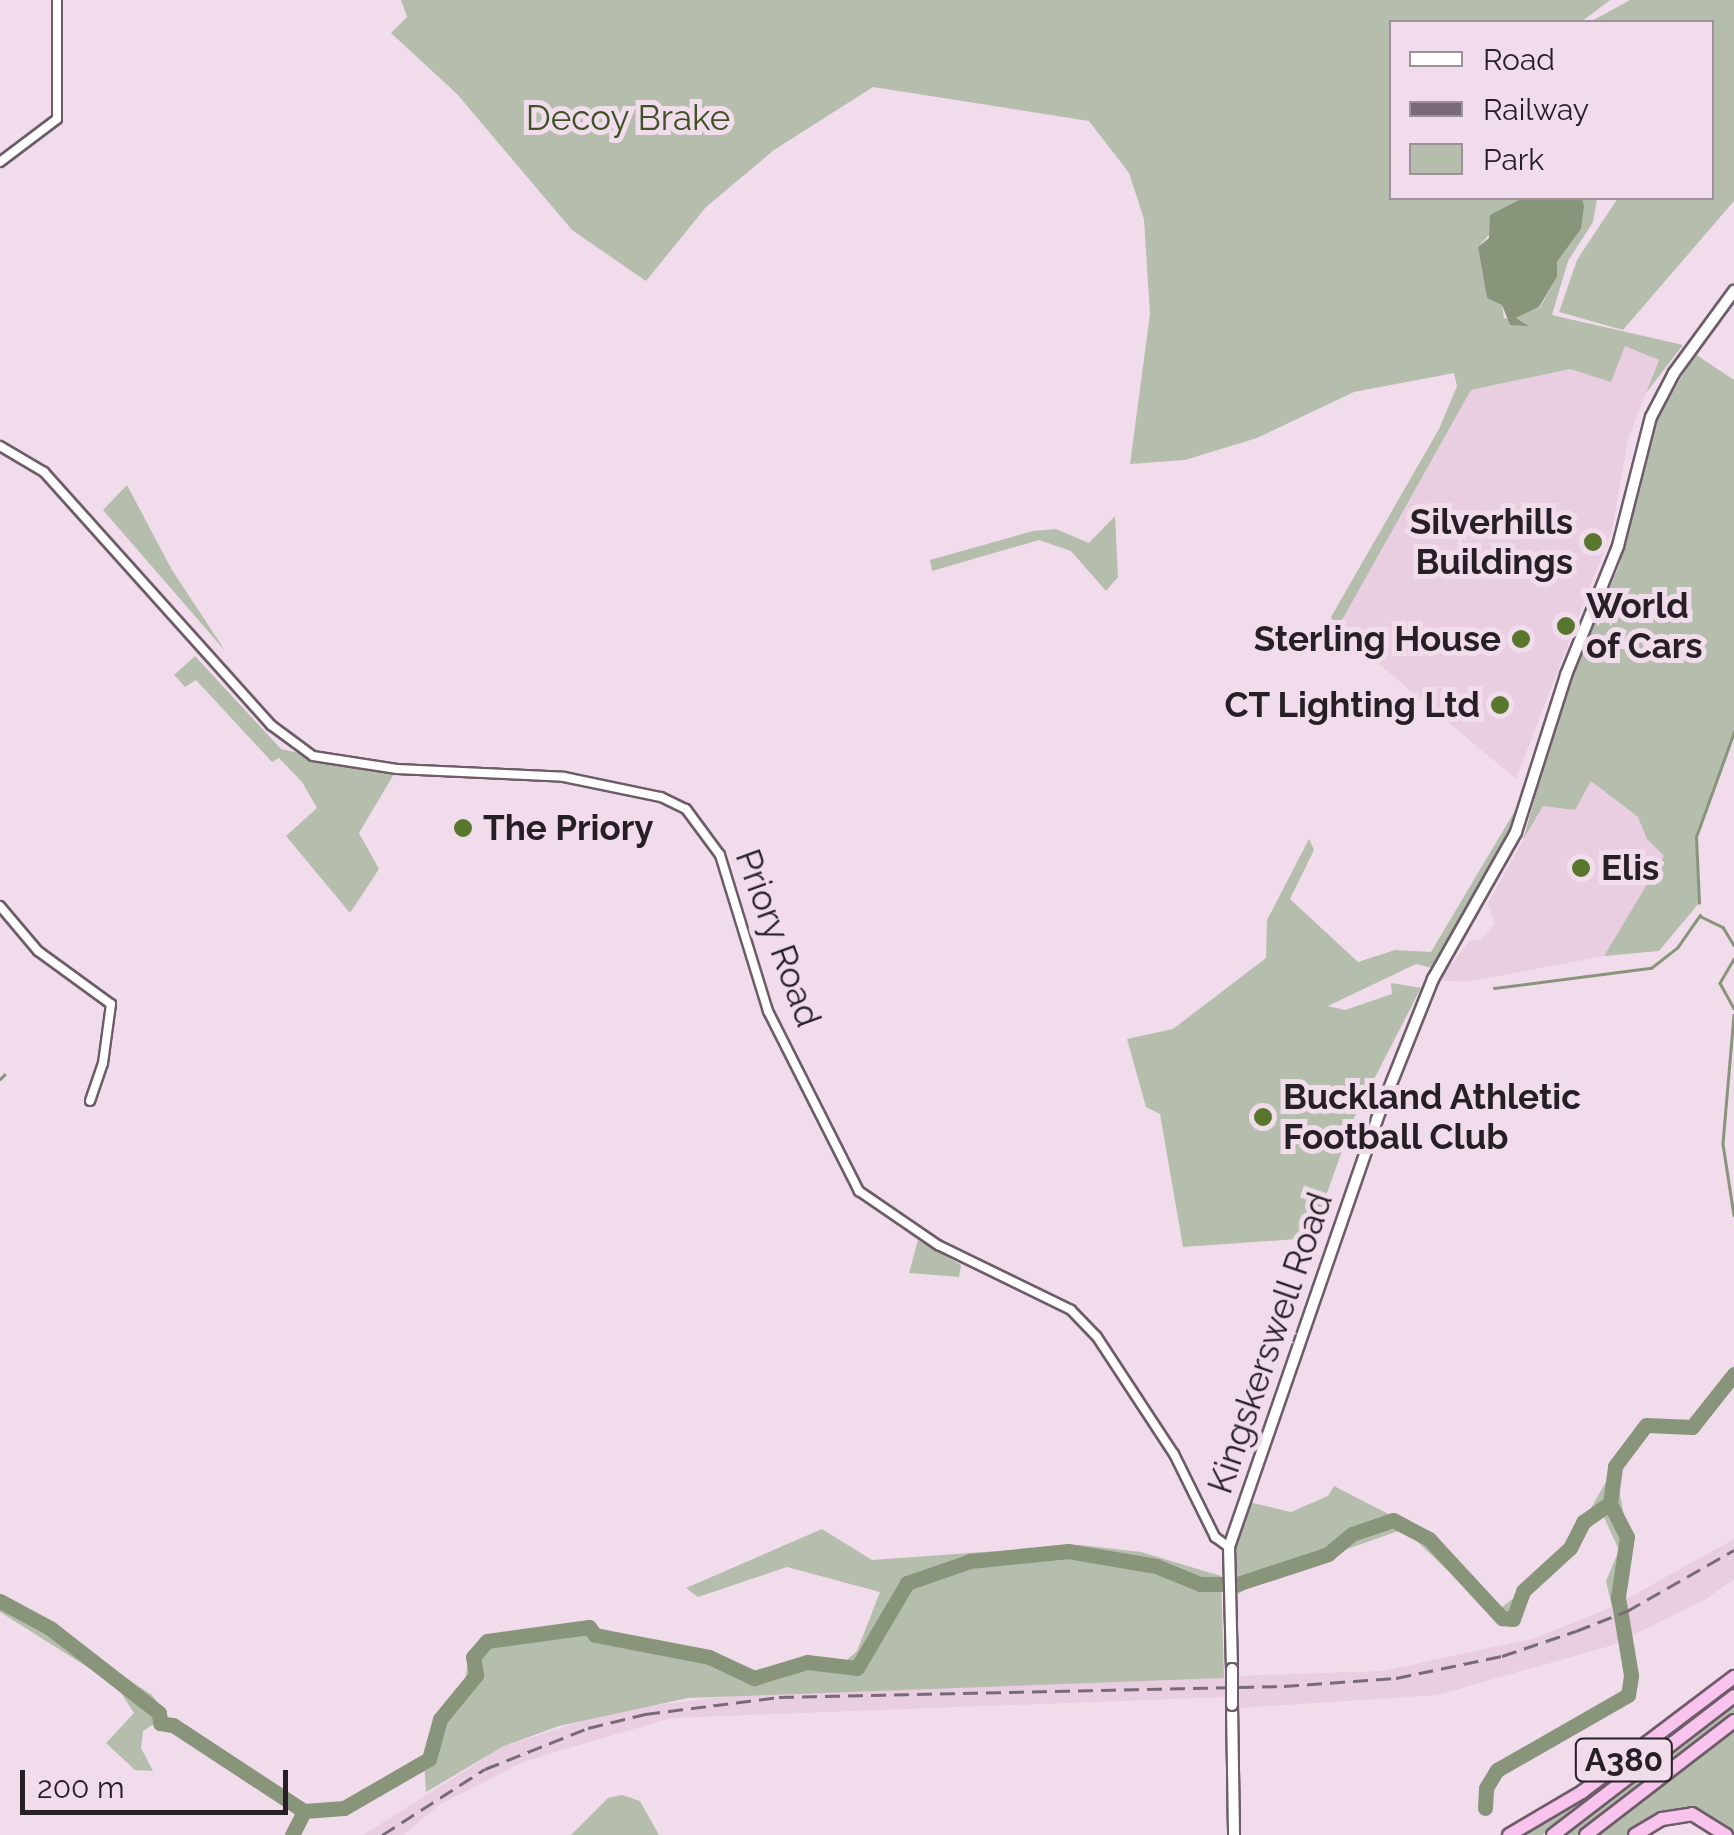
<!DOCTYPE html>
<html>
<head>
<meta charset="utf-8">
<style>
	body { margin:0 }
	#map { position:relative; width:1734px; height:1835px; overflow:hidden; background:#f1dcec; font-family:Raleway,sans-serif }
	div>[style] { position:absolute }
	.built>* { inset:0; background:#e9cde1 }
	.green>* { inset:0; background:#b5beac }
	.water>* { inset:0; background:#88957a }
	.stream>* { height:2.5px; margin:-1.25px; padding:0 1.25px; transform-origin:1.25px; border-radius:1.25px; background:#88957a }
	.river>* { height:15px; margin:-7.5px; padding:0 7.5px; transform-origin:7.5px; border-radius:7.5px; background:#88957a }
	.roads { filter:drop-shadow(2px 0 #6e5c69) drop-shadow(-2px 0 #6e5c69) drop-shadow(0 2px #6e5c69) drop-shadow(0 -2px #6e5c69) }
	.minor>* { height:8px; margin:-4px; padding:0 4px; transform-origin:4px; border-radius:4px; background:#fff }
	.tertiary>* { height:10px; margin:-5px; padding:0 5px; transform-origin:5px; border-radius:5px; background:#fff }
	.trunk>* { height:12px; margin:-6px; padding:0 6px; transform-origin:6px; border-radius:6px; background:#f8c3ec }
	.rail>* { height:2.5px; margin-top:-1.25px; transform-origin:0; background:repeating-linear-gradient(90deg,#786b75 0 15px,transparent 0 23px) }
	.bridges { filter:drop-shadow(2px 0 #6e5c69) drop-shadow(-2px 0 #6e5c69) drop-shadow(0 2px #6e5c69) drop-shadow(0 -2px #6e5c69) }
	.tertiary-bridge>* { height:10px; margin:-5px; padding:0 5px; transform-origin:5px; border-radius:5px; background:#fff }
	.dots>* { width:28px; height:28px; translate:-50% -50%; box-sizing:border-box; border:5px solid #f1dcec; border-radius:50% }
	span { translate:-50% -50%; white-space:nowrap; text-align:center; line-height:1.15; -webkit-text-stroke:10px #f1dcec; paint-order:stroke }
	.shield-label span { padding:2px 8px; background:#f1dcec; border:2px solid; border-radius:8px; -webkit-text-stroke-width:0 }
	.shield-label { font-size:32px; color:#261f25; font-weight:700 }
	.park-label { font-size:35px; color:#3f5226 }
	.poi-label { font-size:35px; color:#261f25; font-weight:700 }
	.right { translate:-100% -50%; text-align:right }
	.left { translate:0 -50%; text-align:left }
	.street-label { font-size:35px; color:#261f25 }
	.legend { position:absolute; left:1389px; top:20px; width:325px; height:180px; box-sizing:border-box; background:#f1dcec; border:2px solid #a0909c; margin:0; padding:12px 18px; list-style:none; font-size:30px; color:#261f25 }
	.legend li { display:flex; align-items:center; gap:20px; height:50px }
	.legend b { width:50px; border:2px solid #a0909c }
	.scale { position:absolute; left:20px; top:1770px; width:268px; height:45px; box-sizing:border-box; border:5px solid #261f25; border-top:0; padding-left:12px; font-size:30px; line-height:35px; white-space:nowrap; color:#261f25; -webkit-text-stroke:8px #f1dcec; paint-order:stroke }
</style>
</head>
<body>
<div id="map">
	<div class="built">
		<div style="clip-path:polygon(1625px 345px,1659px 360px,1628px 439px,1612px 530px,1516px 779px,1337px 629px,1471px 390px,1570px 369px,1611px 382px)"></div>
		<div style="clip-path:polygon(1591px 780px,1638px 817px,1665px 855px,1604px 956px,1466px 982px,1439px 980px,1469px 941px,1480px 940px,1495px 924px,1488px 903px,1543px 805px)"></div>
		<div style="clip-path:polygon(1734px 1539px,1734px 1579px,1706px 1599px,1613px 1645px,1438px 1695px,1238px 1708px,1237px 1698px,1226px 1697px,671px 1718px,525px 1761px,439px 1805px,403px 1835px,363px 1835px,504px 1746px,617px 1710px,765px 1692px,1383px 1671px,1535px 1638px,1612px 1607px)"></div>
	</div>
	<div class="green">
		<div style="clip-path:polygon(401px 0,1610px 0,1581px 22px,1392px 22px,1392px 198px,1523px 198px,1478px 247px,1487px 298px,1502px 304px,1504px 318px,1526px 324px,1516px 318px,1540px 307px,1557px 277px,1557px 262px,1581px 229px,1582px 198px,1597px 199px,1593px 222px,1568px 261px,1552px 315px,1683px 345px,1646px 393px,1659px 360px,1625px 346px,1611px 382px,1570px 369px,1471px 390px,1337px 629px,1331px 617px,1439px 429px,1457px 386px,1454px 373px,1354px 392px,1257px 438px,1185px 460px,1130px 464px,1150px 314px,1144px 219px,1129px 173px,1089px 121px,873px 87px,774px 150px,706px 207px,646px 281px,572px 230px,457px 94px,391px 33px,407px 17px)"></div>
		<div style="clip-path:polygon(1630px 0,1734px 0,1734px 201px,1623px 330px,1559px 312px,1577px 260px,1618px 198px,1712px 198px,1712px 22px,1590px 22px)"></div>
		<div style="clip-path:polygon(1695px 354px,1734px 380px,1734px 732px,1696px 837px,1699px 903px,1659px 951px,1604px 956px,1664px 856px,1647px 839px,1638px 817px,1591px 781px,1575px 810px,1543px 806px,1523px 840px,1567px 684px,1619px 566px,1655px 422px)"></div>
		<div style="clip-path:polygon(127px 485px,172px 570px,226px 652px,103px 510px)"></div>
		<div style="clip-path:polygon(1115px 516px,1118px 577px,1106px 591px,1071px 551px,1039px 540px,932px 571px,930px 560px,1033px 531px,1056px 529px,1089px 543px)"></div>
		<div style="clip-path:polygon(195px 656px,281px 749px,394px 774px,359px 833px,379px 869px,350px 913px,286px 836px,317px 808px,302px 782px,279px 758px,272px 762px,196px 680px,185px 687px,174px 675px)"></div>
		<div style="clip-path:polygon(1519px 804px,1501px 851px,1432px 968px,1416px 964px,1328px 1006px,1345px 1010px,1392px 994px,1391px 983px,1421px 988px,1353px 1120px,1311px 1238px,1183px 1247px,1160px 1114px,1146px 1107px,1127px 1039px,1173px 1029px,1266px 958px,1267px 920px,1309px 839px,1314px 850px,1290px 899px,1358px 962px,1395px 950px,1431px 952px)"></div>
		<div style="clip-path:polygon(918px 1240px,961px 1265px,959px 1277px,909px 1273px)"></div>
		<div style="clip-path:polygon(1615px 1466px,1630px 1549px,1625px 1600px,1612px 1607px,1606px 1581px,1619px 1550px,1603px 1515px,1583px 1522px)"></div>
		<div style="clip-path:polygon(1334px 1486px,1437px 1539px,1502px 1607px,1523px 1591px,1516px 1625px,1502px 1622px,1404px 1529px,1265px 1578px,1233px 1597px,1232px 1553px,1249px 1502px,1291px 1512px,1328px 1496px)"></div>
		<div style="clip-path:polygon(822px 1529px,872px 1560px,1080px 1545px,1141px 1552px,1221px 1576px,1224px 1678px,688px 1698px,559px 1726px,504px 1746px,426px 1792px,424px 1762px,436px 1725px,465px 1681px,469px 1655px,487px 1641px,589px 1627px,595px 1635px,709px 1657px,755px 1678px,807px 1662px,847px 1660px,857px 1651px,880px 1592px,787px 1567px,698px 1597px,686px 1588px)"></div>
		<div style="clip-path:polygon(0 1595px,152px 1695px,167px 1715px,143px 1731px,141px 1748px,153px 1771px,135px 1770px,106px 1743px,134px 1713px,116px 1685px,0 1612px)"></div>
		<div style="clip-path:polygon(1734px 1683px,1677px 1737px,1542px 1835px,1517px 1835px)"></div>
		<div style="clip-path:polygon(1734px 1701px,1734px 1715px,1617px 1807px,1579px 1835px,1561px 1835px)"></div>
		<div style="clip-path:polygon(1734px 1726px,1734px 1835px,1719px 1820px,1692px 1810px,1662px 1816px,1627px 1835px,1593px 1835px)"></div>
		<div style="clip-path:polygon(622px 1795px,640px 1801px,659px 1835px,571px 1835px,608px 1798px)"></div>
	</div>
	<div class="water">
		<div style="clip-path:polygon(1523px 198px,1582px 198px,1584px 206px,1581px 229px,1557px 262px,1557px 277px,1539px 307px,1516px 318px,1529px 326px,1510px 325px,1502px 305px,1487px 298px,1478px 247px,1489px 238px,1490px 215px)"></div>
	</div>
	<div class="stream">
		<div style="left:1699px;top:903px;width:66px;rotate:-92.6deg"></div>
		<div style="left:1696px;top:837px;width:112px;rotate:-70.1deg"></div>
		<div style="left:1700px;top:916px;width:25px;rotate:26deg"></div>
		<div style="left:1723px;top:927px;width:21px;rotate:59deg"></div>
		<div style="left:1734px;top:959px;width:28px;rotate:120deg"></div>
		<div style="left:1720px;top:983px;width:29px;rotate:61deg"></div>
		<div style="left:1494px;top:988px;width:158px;rotate:-7.3deg"></div>
		<div style="left:1651px;top:968px;width:33px;rotate:-38deg"></div>
		<div style="left:1677px;top:948px;width:40px;rotate:-55.1deg"></div>
		<div style="left:1734px;top:1015px;width:129px;rotate:94.9deg"></div>
		<div style="left:1723px;top:1144px;width:72px;rotate:81.2deg"></div>
		<div style="left:0;top:1079px;width:6px;rotate:-45deg"></div>
	</div>
	<div class="river">
		<div style="left:0;top:1601px;width:57px;rotate:28.4deg"></div>
		<div style="left:50px;top:1628px;width:138px;rotate:37.9deg"></div>
		<div style="left:159px;top:1713px;width:10px;rotate:84deg"></div>
		<div style="left:160px;top:1723px;width:13px;rotate:9deg"></div>
		<div style="left:173px;top:1725px;width:157px;rotate:33.3deg"></div>
		<div style="left:1485px;top:1808px;width:20px;rotate:-87deg"></div>
		<div style="left:1486px;top:1788px;width:21px;rotate:-59deg"></div>
		<div style="left:1497px;top:1770px;width:151px;rotate:-29.8deg"></div>
		<div style="left:1628px;top:1695px;width:20px;rotate:-81deg"></div>
		<div style="left:1631px;top:1675px;width:79px;rotate:-99.5deg"></div>
		<div style="left:1618px;top:1597px;width:61px;rotate:-81.5deg"></div>
		<div style="left:1627px;top:1537px;width:38px;rotate:-117deg"></div>
		<div style="left:1610px;top:1503px;width:37px;rotate:-82deg"></div>
		<div style="left:1615px;top:1466px;width:51px;rotate:-52.9deg"></div>
		<div style="left:1646px;top:1425px;width:46px;rotate:2.5deg"></div>
		<div style="left:1692px;top:1427px;width:68px;rotate:-51.6deg"></div>
		<div style="left:292px;top:1835px;width:27px;rotate:-63deg"></div>
		<div style="left:304px;top:1811px;width:40px;rotate:-4.3deg"></div>
		<div style="left:344px;top:1808px;width:98px;rotate:-30deg"></div>
		<div style="left:429px;top:1759px;width:41px;rotate:-74.6deg"></div>
		<div style="left:440px;top:1719px;width:57px;rotate:-50.7deg"></div>
		<div style="left:476px;top:1675px;width:18px;rotate:-99deg"></div>
		<div style="left:473px;top:1657px;width:21px;rotate:-49deg"></div>
		<div style="left:487px;top:1641px;width:103px;rotate:-7.8deg"></div>
		<div style="left:589px;top:1627px;width:10px;rotate:53deg"></div>
		<div style="left:595px;top:1635px;width:116px;rotate:10.9deg"></div>
		<div style="left:709px;top:1657px;width:50px;rotate:25deg"></div>
		<div style="left:754px;top:1678px;width:55px;rotate:-16.8deg"></div>
		<div style="left:807px;top:1662px;width:50px;rotate:6.8deg"></div>
		<div style="left:857px;top:1668px;width:99px;rotate:-59.5deg"></div>
		<div style="left:907px;top:1583px;width:67px;rotate:-19.2deg"></div>
		<div style="left:970px;top:1561px;width:99px;rotate:-5.8deg"></div>
		<div style="left:1068px;top:1551px;width:89px;rotate:9.7deg"></div>
		<div style="left:1156px;top:1566px;width:48px;rotate:22.2deg"></div>
		<div style="left:1200px;top:1584px;width:37px"></div>
		<div style="left:1237px;top:1584px;width:96px;rotate:-18.2deg"></div>
		<div style="left:1328px;top:1554px;width:31px;rotate:-40deg"></div>
		<div style="left:1352px;top:1534px;width:43px;rotate:-18.9deg"></div>
		<div style="left:1393px;top:1520px;width:41px;rotate:27.8deg"></div>
		<div style="left:1429px;top:1539px;width:108px;rotate:47.3deg"></div>
		<div style="left:1502px;top:1618px;width:11px;rotate:5deg"></div>
		<div style="left:1513px;top:1619px;width:30px;rotate:-70deg"></div>
		<div style="left:1523px;top:1591px;width:64px;rotate:-42.5deg"></div>
		<div style="left:1570px;top:1548px;width:29px;rotate:-63deg"></div>
		<div style="left:1583px;top:1522px;width:33px;rotate:-35deg"></div>
	</div>
	<div class="roads">
		<div class="minor">
			<div style="left:0;top:162px;width:71px;rotate:-37deg"></div>
			<div style="left:57px;top:119px;width:119px;rotate:-90deg"></div>
			<div style="left:0;top:446px;width:51px;rotate:30.6deg"></div>
			<div style="left:44px;top:472px;width:340px;rotate:48.1deg"></div>
			<div style="left:271px;top:725px;width:52px;rotate:36.4deg"></div>
			<div style="left:313px;top:756px;width:85px;rotate:8.8deg"></div>
			<div style="left:397px;top:769px;width:167px;rotate:2.7deg"></div>
			<div style="left:564px;top:777px;width:99px;rotate:11.7deg"></div>
			<div style="left:661px;top:797px;width:28px;rotate:26deg"></div>
			<div style="left:686px;top:809px;width:57px;rotate:53.5deg"></div>
			<div style="left:720px;top:855px;width:163px;rotate:72.9deg"></div>
			<div style="left:768px;top:1011px;width:202px;rotate:63.2deg"></div>
			<div style="left:859px;top:1191px;width:96px;rotate:34.4deg"></div>
			<div style="left:938px;top:1245px;width:148px;rotate:26deg"></div>
			<div style="left:1071px;top:1310px;width:37px;rotate:46deg"></div>
			<div style="left:1097px;top:1337px;width:140px;rotate:56.7deg"></div>
			<div style="left:1174px;top:1454px;width:93px;rotate:63.7deg"></div>
			<div style="left:1215px;top:1537px;width:17px;rotate:36deg"></div>
			<div style="left:0;top:906px;width:59px;rotate:49.8deg"></div>
			<div style="left:38px;top:951px;width:90px;rotate:36deg"></div>
			<div style="left:111px;top:1004px;width:60px;rotate:97.7deg"></div>
			<div style="left:103px;top:1063px;width:40px;rotate:108.9deg"></div>
		</div>
		<div class="tertiary">
			<div style="left:1232px;top:1669px;width:122px;rotate:-91.4deg"></div>
			<div style="left:1229px;top:1547px;width:453px;rotate:-70.9deg"></div>
			<div style="left:1377px;top:1119px;width:151px;rotate:-68.2deg"></div>
			<div style="left:1433px;top:979px;width:169px;rotate:-60.5deg"></div>
			<div style="left:1516px;top:832px;width:165px;rotate:-72.3deg"></div>
			<div style="left:1566px;top:675px;width:139px;rotate:-68deg"></div>
			<div style="left:1618px;top:546px;width:133px;rotate:-75.7deg"></div>
			<div style="left:1651px;top:417px;width:50px;rotate:-62.4deg"></div>
			<div style="left:1674px;top:373px;width:102px;rotate:-53.8deg"></div>
			<div style="left:1232px;top:1705px;width:130px;rotate:89.1deg"></div>
		</div>
		<div class="trunk">
			<div style="left:1509px;top:1835px;width:85px;rotate:-30.5deg"></div>
			<div style="left:1582px;top:1792px;width:191px;rotate:-37.1deg"></div>
			<div style="left:1553px;top:1835px;width:228px;rotate:-37.5deg"></div>
			<div style="left:1586px;top:1835px;width:187px;rotate:-37.6deg"></div>
			<div style="left:1635px;top:1835px;width:31px;rotate:-31deg"></div>
			<div style="left:1662px;top:1819px;width:30px;rotate:-9deg"></div>
			<div style="left:1692px;top:1814px;width:40px;rotate:32deg"></div>
		</div>
	</div>
	<div class="rail">
		<div style="left:382px;top:1835px;width:122px;rotate:-32.7deg"></div>
		<div style="left:485px;top:1769px;width:111px;rotate:-21.7deg"></div>
		<div style="left:588px;top:1728px;width:59px;rotate:-13.8deg"></div>
		<div style="left:645px;top:1714px;width:135px;rotate:-7.2deg"></div>
		<div style="left:779px;top:1697px;width:505px;rotate:-1.25deg"></div>
		<div style="left:1284px;top:1686px;width:112px;rotate:-4.1deg"></div>
		<div style="left:1396px;top:1678px;width:108px;rotate:-11.7deg"></div>
		<div style="left:1502px;top:1656px;width:78px;rotate:-18.7deg"></div>
		<div style="left:1576px;top:1631px;width:55px;rotate:-21.4deg"></div>
		<div style="left:1627px;top:1611px;width:123px;rotate:-29.7deg"></div>
	</div>
	<div class="bridges">
		<div class="tertiary-bridge">
			<div style="left:1232px;top:1669px;width:36px;rotate:90deg"></div>
		</div>
	</div>
	<div class="dots">
		<div style="left:1593px;top:542px;background:#59772c"></div>
		<div style="left:1566px;top:626px;background:#59772c"></div>
		<div style="left:1521px;top:639px;background:#59772c"></div>
		<div style="left:1500px;top:705px;background:#59772c"></div>
		<div style="left:463px;top:828px;background:#59772c"></div>
		<div style="left:1581px;top:868px;background:#59772c"></div>
		<div style="left:1263px;top:1117px;background:#59772c"></div>
	</div>
	<div class="shield-label">
		<span style="left:1624px;top:1760px">A380</span>
	</div>
	<div class="park-label">
		<span style="left:628px;top:118px">Decoy Brake</span>
	</div>
	<div class="poi-label">
		<span class="right" style="left:1573px;top:542px">Silverhills<br>Buildings</span>
		<span class="left" style="left:1586px;top:626px">World<br>of Cars</span>
		<span class="right" style="left:1501px;top:639px">Sterling House</span>
		<span class="right" style="left:1480px;top:705px">CT Lighting Ltd</span>
		<span class="left" style="left:483px;top:828px">The Priory</span>
		<span class="left" style="left:1601px;top:868px">Elis</span>
		<span class="left" style="left:1283px;top:1117px">Buckland Athletic<br>Football Club</span>
	</div>
	<div class="street-label">
		<span style="left:778px;top:938px;rotate:70deg">Priory Road</span>
		<span style="left:1270px;top:1343px;rotate:-71deg">Kingskerswell Road</span>
	</div>
	<ul class="legend">
	<li><b style="height:12px;background:#fff"></b>Road</li>
	<li><b style="height:12px;background:#786b75"></b>Railway</li>
	<li><b style="height:28px;background:#b5beac"></b>Park</li>
	</ul>
	<div class="scale">200 m</div>
</div>
</body>
</html>
